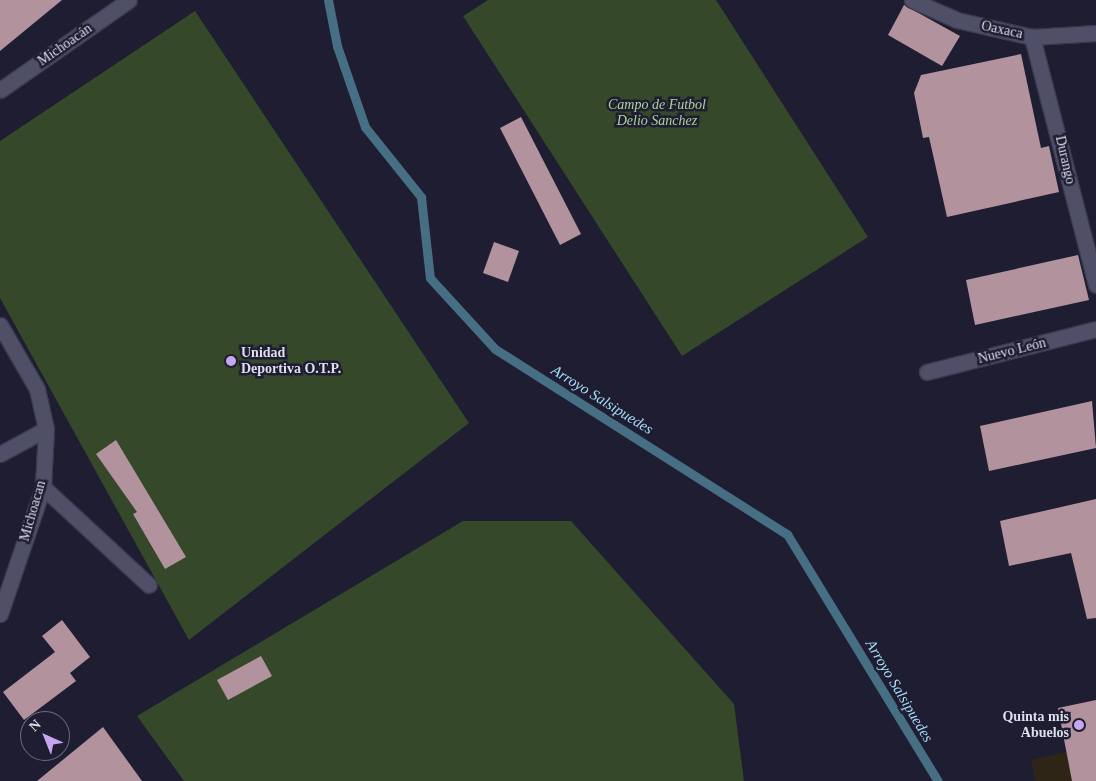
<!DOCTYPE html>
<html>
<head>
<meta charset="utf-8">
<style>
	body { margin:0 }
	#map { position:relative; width:1096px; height:781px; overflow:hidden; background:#1e1d32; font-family:"Times New Roman",serif }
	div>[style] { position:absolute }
	.education>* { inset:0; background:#2f2516 }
	.green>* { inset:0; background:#354829 }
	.stream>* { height:9px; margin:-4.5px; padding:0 4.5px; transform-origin:4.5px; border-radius:4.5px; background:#466f84 }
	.building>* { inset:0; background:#b2929d }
	.roads { filter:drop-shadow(1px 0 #3b3a4d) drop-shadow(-1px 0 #3b3a4d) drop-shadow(0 1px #3b3a4d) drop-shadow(0 -1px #3b3a4d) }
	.minor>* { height:15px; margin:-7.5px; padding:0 7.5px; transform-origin:7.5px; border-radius:7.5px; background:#4f4f68 }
	.dots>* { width:14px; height:14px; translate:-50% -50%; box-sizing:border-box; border:2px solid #1e1d32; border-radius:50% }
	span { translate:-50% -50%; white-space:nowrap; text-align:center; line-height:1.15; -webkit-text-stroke:5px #1e1d32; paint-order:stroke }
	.street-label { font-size:14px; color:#dedeed }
	.park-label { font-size:14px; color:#aed299; font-style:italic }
	.poi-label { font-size:14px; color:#dedeed; font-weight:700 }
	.left { translate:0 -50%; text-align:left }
	.right { translate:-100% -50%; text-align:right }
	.water-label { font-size:15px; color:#a8dffb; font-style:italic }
	.north { position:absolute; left:20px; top:711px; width:50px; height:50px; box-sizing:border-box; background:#1e1d32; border:1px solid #6b6a7d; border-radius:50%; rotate:316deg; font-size:14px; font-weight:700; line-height:20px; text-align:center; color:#dedeed }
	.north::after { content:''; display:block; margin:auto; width:18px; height:22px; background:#c7a6ef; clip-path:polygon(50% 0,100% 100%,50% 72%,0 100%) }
</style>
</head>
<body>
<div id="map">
	<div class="education">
		<div style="clip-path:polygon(1096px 745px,1096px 781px,1035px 781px,1031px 760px)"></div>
	</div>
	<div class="green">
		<div style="clip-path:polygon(488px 0,716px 0,868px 237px,682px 356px,463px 16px)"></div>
		<div style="clip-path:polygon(195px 11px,469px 423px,189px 640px,0 298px,0 141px)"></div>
		<div style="clip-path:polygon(463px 521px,571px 521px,734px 704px,744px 781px,184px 781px,137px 716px)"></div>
	</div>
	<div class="stream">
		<div style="left:328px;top:0;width:47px;rotate:78.9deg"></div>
		<div style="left:337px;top:46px;width:86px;rotate:70.9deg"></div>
		<div style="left:365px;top:127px;width:90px;rotate:51.3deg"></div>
		<div style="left:421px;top:197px;width:81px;rotate:83.7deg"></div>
		<div style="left:430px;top:278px;width:96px;rotate:47.5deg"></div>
		<div style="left:495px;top:349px;width:346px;rotate:32.4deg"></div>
		<div style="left:787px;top:534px;width:289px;rotate:58.6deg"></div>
	</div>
	<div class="building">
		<div style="clip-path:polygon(0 0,62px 0,0 51px)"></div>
		<div style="clip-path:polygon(904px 5px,960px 36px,942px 66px,888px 35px)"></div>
		<div style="clip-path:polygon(1021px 54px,1041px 148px,1049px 146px,1059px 192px,947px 217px,929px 137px,923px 138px,914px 93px,921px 75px)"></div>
		<div style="clip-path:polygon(521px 117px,581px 234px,560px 245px,500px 128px)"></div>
		<div style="clip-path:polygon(494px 242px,519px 251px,508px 282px,483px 273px)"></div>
		<div style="clip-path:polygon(1078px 255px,1089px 300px,975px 325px,966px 280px)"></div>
		<div style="clip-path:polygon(1092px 401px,1096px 448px,989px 471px,980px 426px)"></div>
		<div style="clip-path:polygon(116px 440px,186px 557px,165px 569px,133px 514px,137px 512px,96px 454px)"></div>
		<div style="clip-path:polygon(1096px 499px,1096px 618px,1087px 619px,1071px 553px,1009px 566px,1000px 521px)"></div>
		<div style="clip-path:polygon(62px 620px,90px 657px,70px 673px,76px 681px,24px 720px,3px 692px,55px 652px,42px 636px)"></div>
		<div style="clip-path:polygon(261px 656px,272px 676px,228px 700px,217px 680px)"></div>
		<div style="clip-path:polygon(1096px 700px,1096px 781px,1072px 781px,1058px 708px)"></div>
		<div style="clip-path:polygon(103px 727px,142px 781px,37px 781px)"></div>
	</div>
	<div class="roads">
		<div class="minor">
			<div style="left:912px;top:0;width:49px;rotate:24deg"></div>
			<div style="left:957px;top:20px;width:77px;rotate:12.8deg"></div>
			<div style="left:1032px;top:37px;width:64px;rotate:-3.6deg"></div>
			<div style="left:1032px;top:37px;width:256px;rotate:75.5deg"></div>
			<div style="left:0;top:90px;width:157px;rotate:-34.9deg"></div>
			<div style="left:0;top:325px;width:74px;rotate:60deg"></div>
			<div style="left:37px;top:389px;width:41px;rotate:77.3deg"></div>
			<div style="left:46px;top:429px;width:58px;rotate:93deg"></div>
			<div style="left:43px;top:487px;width:134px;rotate:108.7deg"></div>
			<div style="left:927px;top:372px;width:174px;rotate:-14.3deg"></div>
			<div style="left:0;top:454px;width:52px;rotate:-28.5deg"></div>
			<div style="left:43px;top:487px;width:144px;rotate:42.8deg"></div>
		</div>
	</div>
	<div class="dots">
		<div style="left:231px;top:361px;background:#c7a6ef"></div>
		<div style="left:1079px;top:725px;background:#c7a6ef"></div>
	</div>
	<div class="street-label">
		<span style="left:1002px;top:30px;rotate:12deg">Oaxaca</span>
		<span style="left:65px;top:45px;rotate:-35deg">Michoacán</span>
		<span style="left:1065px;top:160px;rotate:77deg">Durango</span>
		<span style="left:1012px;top:351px;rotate:-14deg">Nuevo León</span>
		<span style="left:33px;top:511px;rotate:-74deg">Michoacan</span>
	</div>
	<div class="park-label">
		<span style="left:657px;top:113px">Campo de Futbol<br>Delio Sanchez</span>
	</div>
	<div class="poi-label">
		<span class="left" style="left:241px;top:361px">Unidad<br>Deportiva O.T.P.</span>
		<span class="right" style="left:1069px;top:725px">Quinta mis<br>Abuelos</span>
	</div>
	<div class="water-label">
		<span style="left:602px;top:400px;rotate:32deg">Arroyo Salsipuedes</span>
		<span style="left:899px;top:691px;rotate:59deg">Arroyo Salsipuedes</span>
	</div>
	<div class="north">N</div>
</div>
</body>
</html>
